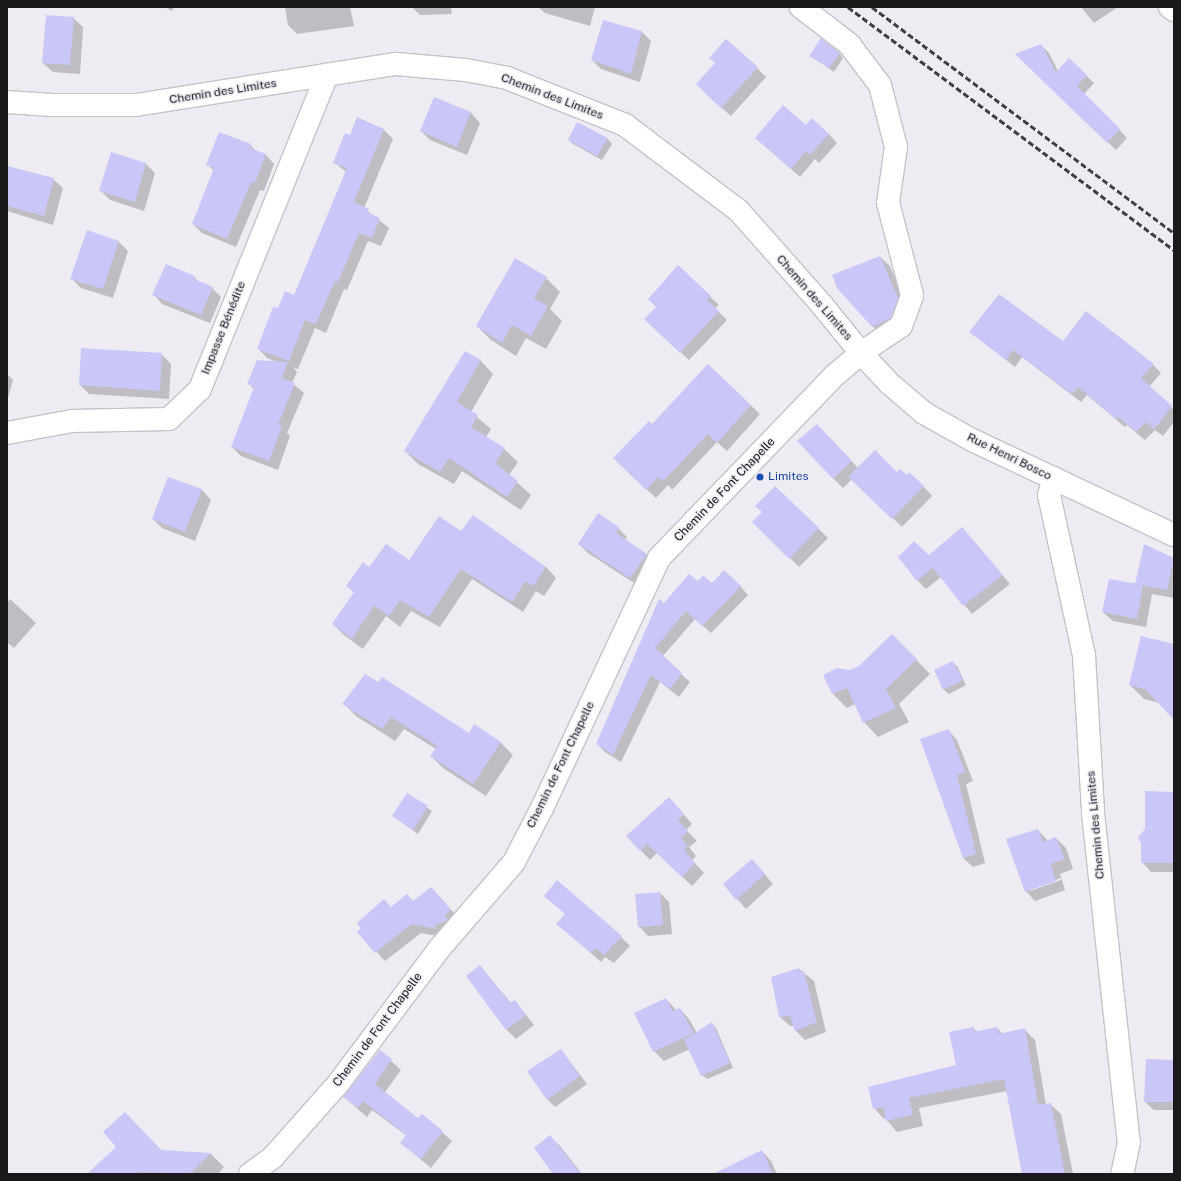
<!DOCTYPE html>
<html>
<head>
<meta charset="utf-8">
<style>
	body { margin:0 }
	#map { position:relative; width:1181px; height:1181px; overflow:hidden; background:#efebf3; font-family:"Public Sans",sans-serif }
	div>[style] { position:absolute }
	.shadow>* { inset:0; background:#0003 }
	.building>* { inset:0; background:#c8c7f7 }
	.roads { filter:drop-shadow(1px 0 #c6c2ca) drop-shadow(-1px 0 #c6c2ca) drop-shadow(0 1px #c6c2ca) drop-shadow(0 -1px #c6c2ca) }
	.street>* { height:22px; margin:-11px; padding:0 11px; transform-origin:11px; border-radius:11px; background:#fff }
	.secondary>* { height:22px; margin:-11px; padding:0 11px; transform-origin:11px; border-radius:11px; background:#fff }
	.rail>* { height:3px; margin-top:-1.5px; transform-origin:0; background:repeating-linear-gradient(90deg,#413f43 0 6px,transparent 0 9px) }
	.dots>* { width:11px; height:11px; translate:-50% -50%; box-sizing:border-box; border:2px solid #efebf3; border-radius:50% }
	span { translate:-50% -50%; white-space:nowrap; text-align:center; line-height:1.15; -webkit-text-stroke:3px #efebf3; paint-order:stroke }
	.street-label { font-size:12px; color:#1a181b }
	.transit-label { font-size:12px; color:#164399 }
	.left { translate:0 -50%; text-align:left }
	.frame { position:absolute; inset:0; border:8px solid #1a181b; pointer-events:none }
</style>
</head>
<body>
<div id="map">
	<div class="shadow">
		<div style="clip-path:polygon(165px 7px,174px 7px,172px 11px)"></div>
		<div style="clip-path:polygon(285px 7px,350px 7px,354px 26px,297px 34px,288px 25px)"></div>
		<div style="clip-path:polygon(412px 7px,464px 7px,464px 8px,451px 8px,452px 14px,420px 15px)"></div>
		<div style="clip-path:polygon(538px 7px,595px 7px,590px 26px,545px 13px)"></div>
		<div style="clip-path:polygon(1081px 7px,1118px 7px,1094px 23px)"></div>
		<div style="clip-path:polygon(73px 18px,83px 27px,80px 74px,53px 72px,43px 63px)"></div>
		<div style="clip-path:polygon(604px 21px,642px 32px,651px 41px,640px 82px,601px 69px,592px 60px)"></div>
		<div style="clip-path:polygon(1041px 45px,1049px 53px,1058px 71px,1069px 59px,1094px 83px,1084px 94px,1127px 138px,1116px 150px,1025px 63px)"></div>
		<div style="clip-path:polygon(839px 53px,843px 58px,834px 72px,810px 55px)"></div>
		<div style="clip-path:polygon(716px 63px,757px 68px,766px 77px,731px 116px,706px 94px)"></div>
		<div style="clip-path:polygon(435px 99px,471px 113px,480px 123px,467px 155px,430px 140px,421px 131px)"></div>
		<div style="clip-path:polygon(578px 123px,608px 139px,612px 144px,602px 160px,573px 144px,569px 140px)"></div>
		<div style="clip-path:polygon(806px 126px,829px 134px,837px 143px,819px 163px,815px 159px,800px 177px,756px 138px)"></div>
		<div style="clip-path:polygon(384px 130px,393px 139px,364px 208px,389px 228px,381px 246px,368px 241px,347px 290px,344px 289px,326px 333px,315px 328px,298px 369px,293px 367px,297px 372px,292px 383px,304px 393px,287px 433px,290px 436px,278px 470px,241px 456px,232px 447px,254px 389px,249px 384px,277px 362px,267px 358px,258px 348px,278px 310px,294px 296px,346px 172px,334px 162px,350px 136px)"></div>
		<div style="clip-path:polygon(250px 145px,257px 152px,266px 155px,274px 164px,264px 191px,260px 190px,236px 247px,202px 233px,193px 224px,214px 171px,207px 164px)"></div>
		<div style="clip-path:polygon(146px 164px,155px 173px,144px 211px,110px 200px,100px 190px)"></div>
		<div style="clip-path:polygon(7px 167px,53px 179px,63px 188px,53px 225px,7px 211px)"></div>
		<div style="clip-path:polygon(119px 242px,128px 251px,113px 298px,81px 288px,72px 279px)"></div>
		<div style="clip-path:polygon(880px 257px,890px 266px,907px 308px,882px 335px,872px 326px)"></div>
		<div style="clip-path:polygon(678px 267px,719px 305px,715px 308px,727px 320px,689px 360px,654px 327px,657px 307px)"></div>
		<div style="clip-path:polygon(194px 277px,199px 282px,212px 288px,221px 297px,210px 323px,162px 304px,154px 295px)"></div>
		<div style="clip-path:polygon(546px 278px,560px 292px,550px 309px,562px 321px,546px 349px,526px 338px,516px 356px,491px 340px,477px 326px)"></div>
		<div style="clip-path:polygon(971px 332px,1064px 342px,1153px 365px,1161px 373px,1149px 387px,1174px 410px,1174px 422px,1163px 436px,1155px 430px,1145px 440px,1127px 425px,1125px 427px,1087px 395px,1081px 402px,1022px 357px,1015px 367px)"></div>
		<div style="clip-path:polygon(161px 354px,171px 364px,169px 399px,89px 394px,80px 385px)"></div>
		<div style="clip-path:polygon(480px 360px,493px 374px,471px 412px,491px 429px,486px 437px,504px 449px,518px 462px,509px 475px,531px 495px,521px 510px,462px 471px,454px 484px,418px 464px,405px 451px)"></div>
		<div style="clip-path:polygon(708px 366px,760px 414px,727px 451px,717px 442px,672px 490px,668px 485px,656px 498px,623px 467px,652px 425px)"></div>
		<div style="clip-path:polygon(7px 374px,13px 380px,7px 401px)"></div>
		<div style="clip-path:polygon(826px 434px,858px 468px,897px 474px,923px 486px,932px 496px,902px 527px,852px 479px,843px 488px,833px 478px)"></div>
		<div style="clip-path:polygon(168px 478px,202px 490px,211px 500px,195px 541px,162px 528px,153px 519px)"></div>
		<div style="clip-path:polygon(775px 487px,828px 538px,799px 567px,754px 522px,763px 513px)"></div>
		<div style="clip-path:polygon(618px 528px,627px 537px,625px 541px,646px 554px,655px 563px,640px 587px,588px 553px,579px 544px)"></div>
		<div style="clip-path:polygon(962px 528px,1010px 584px,972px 614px,941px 577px,926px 589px,917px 580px,929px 556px)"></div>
		<div style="clip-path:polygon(461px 533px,546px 567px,556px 578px,544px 596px,536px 591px,523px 612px,472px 579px,440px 627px,411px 611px,400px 627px,386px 616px,363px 649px,344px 635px,333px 624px,355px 593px,347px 586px,369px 568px,409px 561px)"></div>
		<div style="clip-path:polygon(1174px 559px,1174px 598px,1152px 594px,1146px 627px,1113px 621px,1103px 612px)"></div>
		<div style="clip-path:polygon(698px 582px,740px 586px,748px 595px,711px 633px,695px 619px,662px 657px,690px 682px,679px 697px,660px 682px,621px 762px,605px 752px,597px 744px,664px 604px)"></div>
		<div style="clip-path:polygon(10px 599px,36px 623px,14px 648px,7px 642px,7px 603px)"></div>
		<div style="clip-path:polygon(892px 635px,930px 674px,899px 704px,909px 722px,878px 737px,864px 722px,855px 704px,847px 708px,833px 694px,824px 676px,850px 671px,859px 667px)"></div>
		<div style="clip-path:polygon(1174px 645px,1174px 718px,1159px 703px,1144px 699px,1130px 685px)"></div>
		<div style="clip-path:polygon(952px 662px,957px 666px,966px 685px,949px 694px,944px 690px,935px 671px)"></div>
		<div style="clip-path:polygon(343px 703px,501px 743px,513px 755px,486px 796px,443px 768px,431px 756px,436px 749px,404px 729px,395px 741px,356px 716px)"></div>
		<div style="clip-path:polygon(948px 730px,957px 740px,973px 781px,966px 784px,985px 863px,973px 867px,963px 858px)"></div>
		<div style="clip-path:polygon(1174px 793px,1174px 872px,1151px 872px,1142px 862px)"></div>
		<div style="clip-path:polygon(407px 794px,432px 811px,418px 834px,393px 816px)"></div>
		<div style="clip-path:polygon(678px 808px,692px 824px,686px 830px,697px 841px,689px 847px,696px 856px,692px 860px,704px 873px,692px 886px,657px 853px,650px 860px,627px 836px)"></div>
		<div style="clip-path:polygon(evenodd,1038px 830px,1048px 841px,1056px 838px,1066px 848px,1073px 869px,1060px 874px,1065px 890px,1035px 901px,1026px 891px,1038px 830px,1061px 878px,1061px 880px,1030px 891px,1030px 889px,1061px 878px)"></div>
		<div style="clip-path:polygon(761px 870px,773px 884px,746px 909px,724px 884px)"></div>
		<div style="clip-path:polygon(660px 893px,669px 902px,672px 934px,648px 936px,639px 926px)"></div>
		<div style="clip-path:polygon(545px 896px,621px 937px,630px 946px,614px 963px,605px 957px,601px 962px,558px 924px,566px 914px)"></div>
		<div style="clip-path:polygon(440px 897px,459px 919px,443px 937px,421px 933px,385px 961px,359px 932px,414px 902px)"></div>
		<div style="clip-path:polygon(480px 966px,511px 1003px,515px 1001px,534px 1025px,516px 1039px,507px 1030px,467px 976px)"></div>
		<div style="clip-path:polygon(799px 969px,814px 981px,826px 1032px,805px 1040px,796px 1031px,794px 1026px,790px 1026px,780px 1017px)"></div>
		<div style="clip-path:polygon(666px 999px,677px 1011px,680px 1009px,689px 1019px,697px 1033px,712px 1024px,716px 1028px,733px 1068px,707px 1079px,702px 1075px,690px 1049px,664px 1061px,654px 1051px)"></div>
		<div style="clip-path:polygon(973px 1028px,977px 1032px,997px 1028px,1003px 1034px,1025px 1030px,1035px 1040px,1046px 1105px,1050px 1104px,1061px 1114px,1073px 1174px,1023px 1174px,1007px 1091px,919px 1108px,923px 1126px,897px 1132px,886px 1119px,884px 1119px,874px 1108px,957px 1066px)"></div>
		<div style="clip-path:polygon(561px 1050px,587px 1084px,555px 1107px,548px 1100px,528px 1071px)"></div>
		<div style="clip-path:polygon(380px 1051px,401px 1070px,385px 1092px,418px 1120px,442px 1132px,452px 1141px,431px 1168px,401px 1143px,407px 1136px,372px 1110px,367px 1117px,344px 1097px)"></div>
		<div style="clip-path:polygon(1174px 1061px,1174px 1110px,1154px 1110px,1145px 1102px)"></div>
		<div style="clip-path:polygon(125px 1113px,162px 1151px,211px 1154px,224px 1167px,218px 1174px,100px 1174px,117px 1147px)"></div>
		<div style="clip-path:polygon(550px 1137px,560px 1146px,582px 1174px,554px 1174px)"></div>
		<div style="clip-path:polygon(762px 1151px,771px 1161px,777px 1174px,747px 1174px)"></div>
	</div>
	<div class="building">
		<div style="clip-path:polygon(46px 15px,74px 17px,70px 65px,42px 63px)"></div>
		<div style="clip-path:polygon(603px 20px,642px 31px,631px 74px,591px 60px)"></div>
		<div style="clip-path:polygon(821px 38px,840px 53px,829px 68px,809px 56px)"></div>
		<div style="clip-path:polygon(726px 39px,758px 67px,721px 108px,696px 84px,715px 63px,709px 58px)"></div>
		<div style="clip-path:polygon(1041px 44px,1056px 72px,1069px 58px,1087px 75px,1077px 86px,1120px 129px,1107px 143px,1015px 54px)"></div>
		<div style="clip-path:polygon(434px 97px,471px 112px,457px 147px,420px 131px)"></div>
		<div style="clip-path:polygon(783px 105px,806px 125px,812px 118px,829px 134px,810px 155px,806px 151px,791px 169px,755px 138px)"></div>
		<div style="clip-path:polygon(357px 117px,384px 129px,354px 202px,369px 209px,367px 212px,380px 218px,372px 238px,359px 233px,338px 282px,335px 281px,316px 324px,305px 320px,289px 361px,257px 349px,273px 307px,278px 308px,285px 291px,294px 295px,347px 168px,333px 163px,345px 133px,350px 135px)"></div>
		<div style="clip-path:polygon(577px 122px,608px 138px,597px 156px,568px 140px)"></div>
		<div style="clip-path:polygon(219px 132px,251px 144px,250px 148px,266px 154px,255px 183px,251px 182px,227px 239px,192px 224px,214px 168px,206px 165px)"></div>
		<div style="clip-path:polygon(111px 152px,146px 163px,135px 202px,99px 191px)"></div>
		<div style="clip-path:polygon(7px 166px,54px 178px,44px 216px,7px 206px)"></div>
		<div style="clip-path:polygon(87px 230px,119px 241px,103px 289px,70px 279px)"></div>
		<div style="clip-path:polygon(880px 256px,898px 298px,891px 318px,872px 327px,837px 288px,832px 275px)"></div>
		<div style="clip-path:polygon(515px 258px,547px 277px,534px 298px,548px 306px,531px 336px,512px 325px,502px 343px,476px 326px)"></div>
		<div style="clip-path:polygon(166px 264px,195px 276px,194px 279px,213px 287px,201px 315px,152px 295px)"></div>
		<div style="clip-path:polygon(678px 265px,711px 296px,707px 300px,719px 311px,680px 353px,644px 319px,656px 307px,648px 299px)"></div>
		<div style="clip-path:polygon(999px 294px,1063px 341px,1086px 311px,1154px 364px,1141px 378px,1172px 406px,1154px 429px,1146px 422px,1136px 432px,1118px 417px,1116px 419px,1078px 387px,1072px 394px,1013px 350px,1006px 360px,969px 332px)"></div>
		<div style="clip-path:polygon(81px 348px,162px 353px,160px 391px,79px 385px)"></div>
		<div style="clip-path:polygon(465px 351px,481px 360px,457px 402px,478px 415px,471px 427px,505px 448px,495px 463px,518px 481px,507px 497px,449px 458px,440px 472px,404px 451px)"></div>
		<div style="clip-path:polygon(257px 360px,288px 362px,282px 378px,295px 383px,278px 425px,282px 426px,269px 461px,231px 447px,254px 387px,247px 384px)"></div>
		<div style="clip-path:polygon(708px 364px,751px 405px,717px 443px,708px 434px,663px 481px,658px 477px,646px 490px,613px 458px,649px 421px,652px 424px)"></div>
		<div style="clip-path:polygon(817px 424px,852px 461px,833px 479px,797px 441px)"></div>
		<div style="clip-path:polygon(875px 450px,897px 472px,900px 469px,907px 475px,909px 472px,924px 486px,892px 519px,848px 477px)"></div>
		<div style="clip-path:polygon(168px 477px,202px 489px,185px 532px,152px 519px)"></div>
		<div style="clip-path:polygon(775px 486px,819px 528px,789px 559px,752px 522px,762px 512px,755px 506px)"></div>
		<div style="clip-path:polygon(598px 513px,619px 527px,616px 533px,647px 554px,630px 578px,578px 544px)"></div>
		<div style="clip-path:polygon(473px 515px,546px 567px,533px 586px,525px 581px,512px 602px,461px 569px,429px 617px,400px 600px,389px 616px,374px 606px,352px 639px,332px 624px,354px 592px,346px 586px,363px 562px,369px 567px,386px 544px,409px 560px,439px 516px,461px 531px)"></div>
		<div style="clip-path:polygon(962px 527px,1003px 575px,963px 606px,933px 568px,917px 581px,898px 557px,914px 541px,929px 555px)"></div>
		<div style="clip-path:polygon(1144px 544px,1174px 558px,1167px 590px,1135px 584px)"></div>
		<div style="clip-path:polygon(724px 570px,741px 586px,702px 626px,686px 611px,655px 648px,682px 673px,670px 689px,651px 675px,613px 755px,596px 744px,659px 599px,664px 603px,689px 574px,698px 581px,703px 575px,712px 583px)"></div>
		<div style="clip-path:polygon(1109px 579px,1143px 585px,1137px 619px,1102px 612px)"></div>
		<div style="clip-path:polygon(892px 634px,917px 659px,886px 689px,896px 708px,863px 723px,847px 688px,832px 694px,823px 675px,837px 668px,850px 670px,859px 666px)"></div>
		<div style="clip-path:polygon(1141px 636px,1174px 644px,1174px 720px,1145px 689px,1129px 685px)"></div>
		<div style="clip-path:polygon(953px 661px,963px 680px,943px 690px,934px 670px)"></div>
		<div style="clip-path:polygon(365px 674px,378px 682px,382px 677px,469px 733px,474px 724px,501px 742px,473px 784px,430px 756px,437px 746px,391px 717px,382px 729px,342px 704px)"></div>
		<div style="clip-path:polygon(949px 729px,965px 772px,957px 775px,976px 854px,963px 858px,920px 739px)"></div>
		<div style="clip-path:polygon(1145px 791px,1174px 792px,1174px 863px,1141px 863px,1141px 844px,1138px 837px,1145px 829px)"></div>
		<div style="clip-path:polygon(407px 793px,428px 806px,413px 830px,392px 816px)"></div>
		<div style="clip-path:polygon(669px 797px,684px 814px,678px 820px,688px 831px,681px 838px,688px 846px,684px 850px,695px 863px,682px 877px,647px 844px,640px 851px,626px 836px)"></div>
		<div style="clip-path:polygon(1038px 829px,1043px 842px,1056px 837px,1065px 859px,1051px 864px,1056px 881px,1025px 892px,1006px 839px)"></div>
		<div style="clip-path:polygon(752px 859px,765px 874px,736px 900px,723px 884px)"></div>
		<div style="clip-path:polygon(557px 880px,622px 936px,604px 955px,595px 948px,591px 953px,556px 924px,565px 914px,544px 896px)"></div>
		<div style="clip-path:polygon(431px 887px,451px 910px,445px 915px,448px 920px,434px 926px,436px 929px,412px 924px,375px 953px,357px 932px,361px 929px,357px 923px,384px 899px,391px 907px,407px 894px,413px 901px)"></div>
		<div style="clip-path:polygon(660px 892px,663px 925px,638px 927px,635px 894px)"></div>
		<div style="clip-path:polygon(480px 965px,510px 1003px,515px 1000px,526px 1015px,506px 1030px,466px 976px)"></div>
		<div style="clip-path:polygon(799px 968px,800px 972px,804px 971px,817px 1022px,795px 1031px,790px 1016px,779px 1017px,771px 977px)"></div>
		<div style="clip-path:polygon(666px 998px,672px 1011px,680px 1008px,694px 1033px,653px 1052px,634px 1013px)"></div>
		<div style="clip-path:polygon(712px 1022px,730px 1063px,701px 1076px,684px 1040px)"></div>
		<div style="clip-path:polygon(974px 1027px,974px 1032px,997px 1027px,999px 1034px,1025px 1028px,1038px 1105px,1051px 1103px,1065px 1174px,1022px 1174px,1004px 1079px,909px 1098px,913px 1115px,886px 1121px,883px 1107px,873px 1109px,868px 1087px,956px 1065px,949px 1032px)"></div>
		<div style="clip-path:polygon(561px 1049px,580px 1076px,547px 1100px,527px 1071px)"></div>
		<div style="clip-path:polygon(380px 1050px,392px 1059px,375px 1084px,418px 1118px,422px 1114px,443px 1131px,421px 1159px,400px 1143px,406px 1135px,363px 1101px,358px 1108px,343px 1097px)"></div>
		<div style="clip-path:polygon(1146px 1059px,1174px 1060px,1174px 1102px,1144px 1102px)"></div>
		<div style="clip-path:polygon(125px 1112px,161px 1150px,211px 1153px,190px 1174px,137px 1172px,135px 1174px,87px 1174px,116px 1147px,103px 1132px)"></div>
		<div style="clip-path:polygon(550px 1135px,581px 1174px,553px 1174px,534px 1148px)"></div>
		<div style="clip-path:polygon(762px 1150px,773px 1174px,713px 1174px)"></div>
	</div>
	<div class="roads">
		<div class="street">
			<div style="left:1170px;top:7px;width:5px;rotate:37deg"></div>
			<div style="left:7px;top:433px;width:66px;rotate:-10.5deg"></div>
			<div style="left:72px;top:421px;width:97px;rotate:-1.2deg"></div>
			<div style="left:169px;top:419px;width:43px;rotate:-44.1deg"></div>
			<div style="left:200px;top:389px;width:339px;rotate:-68deg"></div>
			<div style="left:1054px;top:478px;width:18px;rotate:106deg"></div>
			<div style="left:1049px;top:495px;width:164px;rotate:77.7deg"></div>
			<div style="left:1084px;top:655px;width:158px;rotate:86.7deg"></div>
			<div style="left:1093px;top:813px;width:331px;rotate:83.8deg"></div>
			<div style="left:1129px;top:1142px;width:33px;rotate:102deg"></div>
			<div style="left:250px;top:1174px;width:29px;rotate:-36deg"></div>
			<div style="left:273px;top:1157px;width:96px;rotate:-48.4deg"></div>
			<div style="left:337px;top:1085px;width:170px;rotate:-53.1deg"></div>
			<div style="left:439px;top:949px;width:115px;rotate:-49.2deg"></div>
			<div style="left:514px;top:862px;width:63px;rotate:-62.6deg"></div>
			<div style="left:543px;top:806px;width:274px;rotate:-64.9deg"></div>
			<div style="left:659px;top:558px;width:254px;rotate:-46.1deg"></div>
			<div style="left:835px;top:375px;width:34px;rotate:-40deg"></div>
			<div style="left:861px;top:353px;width:48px;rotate:-34deg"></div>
			<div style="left:901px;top:326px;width:33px;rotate:-70deg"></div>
			<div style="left:912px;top:295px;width:95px;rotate:-104.6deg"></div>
			<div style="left:888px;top:203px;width:57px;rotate:-81.9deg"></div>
			<div style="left:896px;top:147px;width:64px;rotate:-104.5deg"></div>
			<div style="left:880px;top:85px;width:51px;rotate:-127.1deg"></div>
			<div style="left:849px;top:44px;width:61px;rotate:-142.4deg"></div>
		</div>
		<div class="secondary">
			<div style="left:7px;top:102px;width:45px;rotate:3.8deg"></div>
			<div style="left:52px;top:105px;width:84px"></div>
			<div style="left:136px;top:105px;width:263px;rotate:-9deg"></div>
			<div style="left:396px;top:64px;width:70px;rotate:4.9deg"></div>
			<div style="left:466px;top:70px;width:42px;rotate:11deg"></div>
			<div style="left:507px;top:78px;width:127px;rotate:21.7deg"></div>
			<div style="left:625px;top:125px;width:141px;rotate:37deg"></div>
			<div style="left:738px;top:210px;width:127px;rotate:48.5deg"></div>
			<div style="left:822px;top:305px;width:62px;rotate:50.9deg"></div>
			<div style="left:861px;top:353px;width:42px;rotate:46.9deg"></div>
			<div style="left:890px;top:384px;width:45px;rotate:40.5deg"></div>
			<div style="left:924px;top:413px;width:55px;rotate:29.4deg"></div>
			<div style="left:972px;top:440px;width:223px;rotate:25.2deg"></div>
		</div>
	</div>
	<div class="rail">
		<div style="left:848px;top:7px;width:407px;rotate:36.7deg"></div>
		<div style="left:872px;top:7px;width:377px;rotate:36.8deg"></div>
	</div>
	<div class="dots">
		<div style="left:760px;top:477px;background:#1a4fb4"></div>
	</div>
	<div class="street-label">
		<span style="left:223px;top:92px;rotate:-9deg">Chemin des Limites</span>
		<span style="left:552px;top:97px;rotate:21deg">Chemin des Limites</span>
		<span style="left:814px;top:298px;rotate:49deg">Chemin des Limites</span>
		<span style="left:224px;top:328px;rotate:-68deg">Impasse Bénédite</span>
		<span style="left:1009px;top:457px;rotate:26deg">Rue Henri Bosco</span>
		<span style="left:725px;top:490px;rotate:-46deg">Chemin de Font Chapelle</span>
		<span style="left:561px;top:765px;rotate:-64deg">Chemin de Font Chapelle</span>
		<span style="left:1096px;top:825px;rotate:-95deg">Chemin des Limites</span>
		<span style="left:378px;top:1030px;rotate:-53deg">Chemin de Font Chapelle</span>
	</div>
	<div class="transit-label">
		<span class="left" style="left:768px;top:477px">Limites</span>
	</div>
	<div class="frame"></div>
</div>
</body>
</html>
